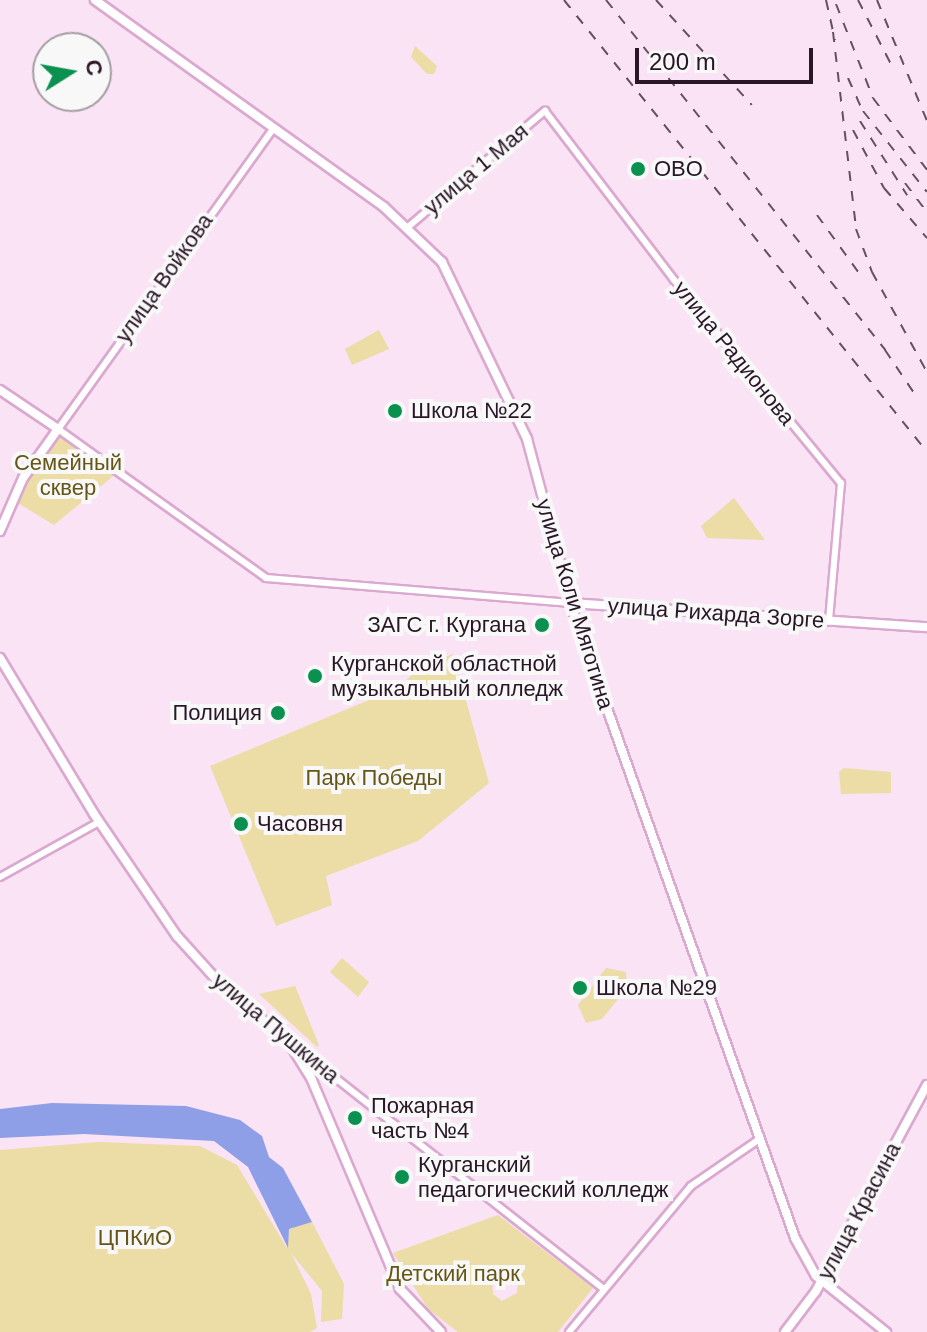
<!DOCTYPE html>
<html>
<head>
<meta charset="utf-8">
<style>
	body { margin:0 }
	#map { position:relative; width:927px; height:1332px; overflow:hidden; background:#f9e3f4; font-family:Arial,sans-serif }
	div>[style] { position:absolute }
	.green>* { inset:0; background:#ecdca6 }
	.water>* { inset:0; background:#8f9fe7 }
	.roads { filter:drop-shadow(2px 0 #dba8d0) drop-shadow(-2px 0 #dba8d0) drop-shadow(0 2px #dba8d0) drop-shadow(0 -2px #dba8d0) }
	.minor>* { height:6px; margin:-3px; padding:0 3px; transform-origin:3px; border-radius:3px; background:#fff }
	.major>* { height:8px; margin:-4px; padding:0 4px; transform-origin:4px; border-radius:4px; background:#fff }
	.rail>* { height:2px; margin-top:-1px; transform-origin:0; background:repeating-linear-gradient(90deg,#645060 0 10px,transparent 0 20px) }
	.dots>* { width:22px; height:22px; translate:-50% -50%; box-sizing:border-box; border:4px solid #f8f8f8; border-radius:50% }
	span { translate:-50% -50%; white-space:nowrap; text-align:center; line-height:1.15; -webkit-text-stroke:8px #f8f8f8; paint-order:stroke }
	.street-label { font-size:22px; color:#291626 }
	.poi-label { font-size:22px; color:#291626 }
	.left { translate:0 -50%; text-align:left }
	.right { translate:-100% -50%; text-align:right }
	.park-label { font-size:22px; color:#655516 }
	.north { position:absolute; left:32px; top:32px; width:80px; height:80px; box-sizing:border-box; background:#f8f8f8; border:2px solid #a59ea4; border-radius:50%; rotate:79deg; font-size:22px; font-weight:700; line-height:32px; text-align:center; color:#291626 }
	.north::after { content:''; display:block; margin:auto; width:28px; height:36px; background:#0a904f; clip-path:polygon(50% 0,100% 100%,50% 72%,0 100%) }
	.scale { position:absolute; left:635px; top:48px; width:178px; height:36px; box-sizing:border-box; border:4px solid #291626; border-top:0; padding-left:10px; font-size:24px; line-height:28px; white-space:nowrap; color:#291626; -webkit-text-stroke:6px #f8f8f8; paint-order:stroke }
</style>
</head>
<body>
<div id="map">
	<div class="green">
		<div style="clip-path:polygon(415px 46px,437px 66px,434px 74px,427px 74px,411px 57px)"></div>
		<div style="clip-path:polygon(379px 330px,389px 349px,352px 365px,345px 349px)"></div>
		<div style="clip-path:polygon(59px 432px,118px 472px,54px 525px,13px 500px)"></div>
		<div style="clip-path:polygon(734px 498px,765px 540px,707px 538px,701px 526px)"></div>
		<div style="clip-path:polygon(453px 654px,489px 783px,418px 841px,326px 876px,332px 905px,276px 926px,210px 766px,398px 688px,421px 666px)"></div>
		<div style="clip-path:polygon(844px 768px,891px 772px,891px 793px,841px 794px,839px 772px)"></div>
		<div style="clip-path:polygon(342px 958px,369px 982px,358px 997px,330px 972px)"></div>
		<div style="clip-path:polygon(606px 968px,626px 972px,627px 988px,602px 1019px,586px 1023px,578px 1005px)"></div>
		<div style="clip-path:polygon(295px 986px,319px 1045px,317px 1047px,259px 994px)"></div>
		<div style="clip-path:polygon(99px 1142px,200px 1146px,237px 1165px,287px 1248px,289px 1229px,312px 1222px,344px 1284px,342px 1319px,321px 1322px,322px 1291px,291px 1253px,311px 1294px,317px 1328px,310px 1332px,0 1332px,0 1150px)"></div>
		<div style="clip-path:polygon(evenodd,498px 1215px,593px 1288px,558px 1332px,458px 1332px,428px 1309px,393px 1253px,498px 1215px,510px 1274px,518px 1283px,517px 1293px,502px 1301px,493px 1294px,492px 1283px,499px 1275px,510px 1274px)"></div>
	</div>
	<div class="water">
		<div style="clip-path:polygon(52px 1103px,186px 1106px,240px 1120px,262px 1136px,269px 1157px,283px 1168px,312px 1222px,289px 1229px,288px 1248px,248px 1167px,214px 1141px,84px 1134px,0 1138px,0 1109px)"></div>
	</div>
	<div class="roads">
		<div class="minor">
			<div style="left:273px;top:129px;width:369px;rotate:125.6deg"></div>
			<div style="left:58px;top:429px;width:256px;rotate:35.6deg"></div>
			<div style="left:266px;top:578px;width:306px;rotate:4.7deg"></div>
			<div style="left:408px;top:227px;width:180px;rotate:-40.3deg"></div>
			<div style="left:545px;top:111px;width:213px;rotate:52.6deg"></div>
			<div style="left:674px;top:280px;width:263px;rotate:50.6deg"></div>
			<div style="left:841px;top:483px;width:139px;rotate:95deg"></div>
			<div style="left:0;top:877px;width:113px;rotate:-29.1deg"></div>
			<div style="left:291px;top:1043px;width:398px;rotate:38.2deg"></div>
			<div style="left:569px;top:1332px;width:190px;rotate:-50.1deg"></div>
			<div style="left:691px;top:1186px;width:81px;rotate:-34.5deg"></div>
		</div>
		<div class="major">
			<div style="left:95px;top:0;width:355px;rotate:35.6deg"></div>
			<div style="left:384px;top:207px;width:80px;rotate:43.5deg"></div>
			<div style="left:442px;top:262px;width:196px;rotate:64.3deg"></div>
			<div style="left:527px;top:439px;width:185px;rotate:75deg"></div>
			<div style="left:575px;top:618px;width:658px;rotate:70.46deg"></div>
			<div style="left:795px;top:1238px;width:43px;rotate:61.1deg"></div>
			<div style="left:816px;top:1276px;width:90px;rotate:38.7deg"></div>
			<div style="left:0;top:390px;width:70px;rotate:33.9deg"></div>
			<div style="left:58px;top:429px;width:60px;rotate:125.5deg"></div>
			<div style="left:23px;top:478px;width:58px;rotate:113.5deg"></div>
			<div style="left:571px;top:603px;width:357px;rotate:3.9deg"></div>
			<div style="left:0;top:658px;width:182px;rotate:58.9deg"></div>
			<div style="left:94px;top:814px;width:148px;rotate:55.8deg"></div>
			<div style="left:177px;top:936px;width:70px;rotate:47.9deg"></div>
			<div style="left:224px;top:988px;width:83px;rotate:39.6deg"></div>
			<div style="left:288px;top:1041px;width:44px;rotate:58.1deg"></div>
			<div style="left:311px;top:1078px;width:229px;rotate:67.1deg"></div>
			<div style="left:400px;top:1289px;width:59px;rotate:46.4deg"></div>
			<div style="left:785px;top:1332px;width:51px;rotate:-52.9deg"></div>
			<div style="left:816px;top:1291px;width:234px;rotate:-61.7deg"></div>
		</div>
	</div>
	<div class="rail">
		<div style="left:564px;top:0;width:580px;rotate:51.23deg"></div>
		<div style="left:606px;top:0;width:448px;rotate:51.4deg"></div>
		<div style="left:885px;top:350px;width:59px;rotate:56deg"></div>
		<div style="left:656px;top:0;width:142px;rotate:47.6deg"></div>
		<div style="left:826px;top:0;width:41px;rotate:77.3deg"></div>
		<div style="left:858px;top:0;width:79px;rotate:62.8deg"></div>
		<div style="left:877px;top:0;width:131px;rotate:67.5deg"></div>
		<div style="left:836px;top:4px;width:101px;rotate:68.5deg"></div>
		<div style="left:873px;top:98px;width:90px;rotate:53.1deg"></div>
		<div style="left:833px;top:32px;width:198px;rotate:83.3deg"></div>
		<div style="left:856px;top:229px;width:46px;rotate:69.6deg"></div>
		<div style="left:872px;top:272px;width:114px;rotate:61.2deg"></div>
		<div style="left:848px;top:78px;width:36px;rotate:66deg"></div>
		<div style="left:863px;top:111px;width:103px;rotate:51.7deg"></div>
		<div style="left:860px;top:121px;width:88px;rotate:57.6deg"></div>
		<div style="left:853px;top:130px;width:66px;rotate:61.9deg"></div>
		<div style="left:884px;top:188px;width:66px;rotate:49.3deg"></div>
		<div style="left:905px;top:183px;width:36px;rotate:53deg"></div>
		<div style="left:817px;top:215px;width:72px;rotate:54.1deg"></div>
	</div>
	<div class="dots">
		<div style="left:638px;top:169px;background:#0a904f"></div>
		<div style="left:395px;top:411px;background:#0a904f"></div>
		<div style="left:542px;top:625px;background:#0a904f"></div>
		<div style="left:315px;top:676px;background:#0a904f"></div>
		<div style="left:278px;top:713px;background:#0a904f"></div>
		<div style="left:241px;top:824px;background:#0a904f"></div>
		<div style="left:580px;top:988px;background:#0a904f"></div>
		<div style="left:355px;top:1118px;background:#0a904f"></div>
		<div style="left:402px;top:1177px;background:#0a904f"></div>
	</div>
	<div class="street-label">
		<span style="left:476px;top:169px;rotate:-40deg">улица 1 Мая</span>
		<span style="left:164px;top:278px;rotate:-55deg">улица Войкова</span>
		<span style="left:734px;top:353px;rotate:51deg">улица Радионова</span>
		<span style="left:575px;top:604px;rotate:73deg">улица Коли Мяготина</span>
		<span style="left:716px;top:613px;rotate:4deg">улица Рихарда Зорге</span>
		<span style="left:276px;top:1028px;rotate:40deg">улица Пушкина</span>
		<span style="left:859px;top:1211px;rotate:-62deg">улица Красина</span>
	</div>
	<div class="poi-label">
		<span class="left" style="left:654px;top:169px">OBO</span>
		<span class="left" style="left:411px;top:411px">Школа №22</span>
		<span class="right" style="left:526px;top:625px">ЗАГС г. Кургана</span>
		<span class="left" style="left:331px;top:676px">Курганской областной<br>музыкальный колледж</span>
		<span class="right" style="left:262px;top:713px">Полиция</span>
		<span class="left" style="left:257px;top:824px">Часовня</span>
		<span class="left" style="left:596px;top:988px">Школа №29</span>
		<span class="left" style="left:371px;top:1118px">Пожарная<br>часть №4</span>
		<span class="left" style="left:418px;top:1177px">Курганский<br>педагогический колледж</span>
	</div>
	<div class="park-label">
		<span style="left:68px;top:475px">Семейный<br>сквер</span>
		<span style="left:374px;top:778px">Парк Победы</span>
		<span style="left:135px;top:1238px">ЦПКиО</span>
		<span style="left:453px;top:1274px">Детский парк</span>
	</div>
	<div class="north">С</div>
	<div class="scale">200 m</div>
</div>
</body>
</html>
